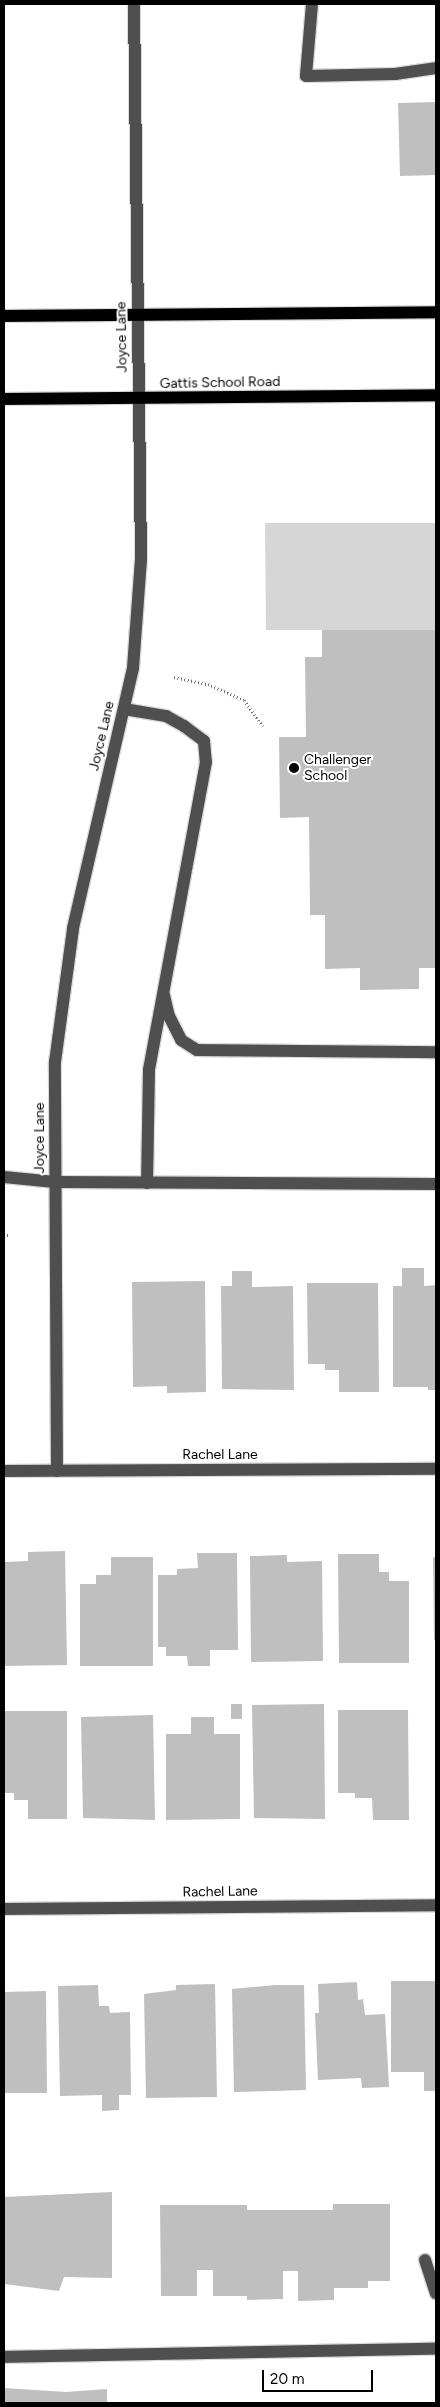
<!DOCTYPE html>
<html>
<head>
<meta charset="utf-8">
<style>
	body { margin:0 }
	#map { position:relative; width:440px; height:2407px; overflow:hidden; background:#fff; font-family:Figtree,sans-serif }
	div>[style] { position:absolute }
	.green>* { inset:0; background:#d6d6d6 }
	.building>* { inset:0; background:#bfbfbf }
	.path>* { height:3px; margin-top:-1.5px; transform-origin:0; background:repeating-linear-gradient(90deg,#717171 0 1px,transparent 0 3.5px) }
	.roads { filter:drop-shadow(1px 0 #dbdbdb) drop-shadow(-1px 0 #dbdbdb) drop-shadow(0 1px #dbdbdb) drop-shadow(0 -1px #dbdbdb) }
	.minor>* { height:12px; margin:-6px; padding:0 6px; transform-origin:6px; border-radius:6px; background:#4f4f4f }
	.major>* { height:12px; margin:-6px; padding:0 6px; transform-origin:6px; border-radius:6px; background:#000 }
	.dots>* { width:14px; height:14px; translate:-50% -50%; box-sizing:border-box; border:2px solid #fff; border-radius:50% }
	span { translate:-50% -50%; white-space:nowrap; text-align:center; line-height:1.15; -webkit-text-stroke:4px #fff; paint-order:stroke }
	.street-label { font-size:14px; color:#000 }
	.poi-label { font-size:14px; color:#000 }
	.left { translate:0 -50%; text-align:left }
	.frame { position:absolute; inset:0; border:5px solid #000; pointer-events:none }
	.scale { position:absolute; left:262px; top:2370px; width:111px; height:22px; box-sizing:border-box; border:2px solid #000; border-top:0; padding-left:6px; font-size:15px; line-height:18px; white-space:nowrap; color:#000; -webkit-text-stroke:4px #fff; paint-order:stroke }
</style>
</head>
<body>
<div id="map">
	<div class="green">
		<div style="clip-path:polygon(265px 523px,436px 523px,436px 630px,266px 630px)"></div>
	</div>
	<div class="building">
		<div style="clip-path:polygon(436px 102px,436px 175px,400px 176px,398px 103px)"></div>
		<div style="clip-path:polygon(322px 630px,436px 630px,436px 968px,419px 968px,419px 989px,360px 990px,360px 968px,325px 969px,325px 915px,310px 915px,309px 817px,280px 818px,279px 737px,306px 737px,305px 657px,322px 657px)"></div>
		<div style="clip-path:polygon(402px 1268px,424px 1268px,424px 1286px,436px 1285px,436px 1390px,428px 1390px,428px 1387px,393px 1387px,393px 1286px,402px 1286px)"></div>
		<div style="clip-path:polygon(232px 1271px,252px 1271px,252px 1287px,293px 1286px,294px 1390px,222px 1389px,221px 1286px,232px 1286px)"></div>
		<div style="clip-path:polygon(205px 1281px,206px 1392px,167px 1393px,167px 1386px,133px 1387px,132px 1282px)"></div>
		<div style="clip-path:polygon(307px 1283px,378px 1283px,379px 1392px,339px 1392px,339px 1370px,325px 1370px,325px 1364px,308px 1364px)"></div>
		<div style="clip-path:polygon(65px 1551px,67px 1665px,4px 1666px,4px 1562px,28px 1561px,28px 1552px)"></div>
		<div style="clip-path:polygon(197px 1553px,237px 1553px,238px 1650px,210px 1650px,210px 1666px,188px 1666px,187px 1656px,166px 1656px,166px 1647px,158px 1647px,158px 1575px,177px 1575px,177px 1569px,198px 1568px)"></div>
		<div style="clip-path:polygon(338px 1554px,379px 1554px,379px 1572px,389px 1572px,389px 1581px,409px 1581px,409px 1663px,339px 1663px)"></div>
		<div style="clip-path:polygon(287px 1555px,287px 1562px,322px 1561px,323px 1661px,251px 1662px,250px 1556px)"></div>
		<div style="clip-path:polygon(111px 1557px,153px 1557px,153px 1666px,80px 1666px,80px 1584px,96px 1584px,96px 1575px,111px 1575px)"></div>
		<div style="clip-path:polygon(433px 1557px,436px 1557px,436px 1640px,434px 1640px)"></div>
		<div style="clip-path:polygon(231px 1704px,242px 1704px,242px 1719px,231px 1719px)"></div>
		<div style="clip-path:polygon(324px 1704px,325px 1819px,254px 1818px,252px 1705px)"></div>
		<div style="clip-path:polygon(338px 1710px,408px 1710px,409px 1820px,373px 1820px,372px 1798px,355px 1798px,355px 1793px,338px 1793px)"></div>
		<div style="clip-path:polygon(4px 1711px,67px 1711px,67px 1819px,28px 1819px,28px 1800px,14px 1800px,14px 1793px,4px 1793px)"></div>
		<div style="clip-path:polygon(153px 1715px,155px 1820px,83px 1818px,81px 1717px)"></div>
		<div style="clip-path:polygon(191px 1717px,214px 1717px,214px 1734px,240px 1734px,240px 1819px,166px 1820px,166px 1734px,191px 1734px)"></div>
		<div style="clip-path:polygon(391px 1981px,436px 1981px,436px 2091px,424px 2091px,424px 2072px,391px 2072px)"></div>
		<div style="clip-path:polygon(357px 1982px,358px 2000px,363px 1999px,365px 2015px,385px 2014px,389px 2087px,362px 2088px,361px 2078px,318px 2080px,315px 2013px,319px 2013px,318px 1984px)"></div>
		<div style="clip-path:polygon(215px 1984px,217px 2097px,146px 2098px,144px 1994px,176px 1990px,176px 1985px)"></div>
		<div style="clip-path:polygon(98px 1985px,99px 2006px,109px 2006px,110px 2013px,130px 2012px,131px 2095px,119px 2095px,119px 2110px,102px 2111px,102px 2095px,60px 2096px,58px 1986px)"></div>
		<div style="clip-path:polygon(276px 1985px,304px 1985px,306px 2090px,234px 2092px,232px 1989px)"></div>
		<div style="clip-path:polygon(46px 1991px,47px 2093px,4px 2093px,4px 1992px)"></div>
		<div style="clip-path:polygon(112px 2192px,112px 2278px,64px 2277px,59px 2291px,4px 2284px,4px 2197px)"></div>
		<div style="clip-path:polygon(333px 2204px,390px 2204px,390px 2281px,368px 2281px,368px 2288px,334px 2288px,334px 2300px,298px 2301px,298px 2271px,283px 2271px,283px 2299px,247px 2300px,247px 2296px,213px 2296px,213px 2270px,197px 2270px,197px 2296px,161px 2296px,160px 2205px,247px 2205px,247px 2210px,333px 2210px)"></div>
		<div style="clip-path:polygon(4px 2388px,66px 2392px,107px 2389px,107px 2403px,4px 2403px)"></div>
	</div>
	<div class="path">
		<div style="left:174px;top:677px;width:35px;rotate:12deg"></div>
		<div style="left:208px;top:684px;width:39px;rotate:24deg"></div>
		<div style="left:244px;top:700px;width:32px;rotate:54deg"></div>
		<div style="left:4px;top:1235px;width:5px"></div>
	</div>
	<div class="roads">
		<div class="minor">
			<div style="left:312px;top:4px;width:72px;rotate:94.8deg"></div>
			<div style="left:306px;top:76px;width:89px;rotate:-1.3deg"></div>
			<div style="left:395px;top:74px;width:41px;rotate:-8.3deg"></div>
			<div style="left:124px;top:709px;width:43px;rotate:9.5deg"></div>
			<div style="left:166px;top:716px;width:21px;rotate:29deg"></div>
			<div style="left:184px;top:726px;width:25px;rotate:37deg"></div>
			<div style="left:204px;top:741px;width:21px;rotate:85deg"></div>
			<div style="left:206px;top:762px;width:313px;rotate:100.5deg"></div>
			<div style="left:149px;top:1070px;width:113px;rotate:91deg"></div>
			<div style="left:164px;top:995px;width:22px;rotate:77deg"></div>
			<div style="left:169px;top:1016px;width:27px;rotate:63deg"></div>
			<div style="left:181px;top:1040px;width:19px;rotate:32deg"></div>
			<div style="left:197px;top:1050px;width:239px;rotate:0.5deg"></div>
			<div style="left:4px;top:1177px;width:51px;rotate:5.6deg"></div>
			<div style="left:55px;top:1182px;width:381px;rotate:0.3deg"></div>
			<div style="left:4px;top:1471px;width:432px;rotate:-0.3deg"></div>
			<div style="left:57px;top:1471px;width:409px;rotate:-90.3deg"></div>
			<div style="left:55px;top:1062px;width:135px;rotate:-82.3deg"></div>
			<div style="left:73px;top:928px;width:267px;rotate:-77deg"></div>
			<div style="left:133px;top:668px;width:108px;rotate:-85.8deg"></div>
			<div style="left:141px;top:560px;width:556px;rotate:-90.72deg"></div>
			<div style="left:4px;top:1909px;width:432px;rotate:-0.5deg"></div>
			<div style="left:425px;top:2260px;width:35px;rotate:72deg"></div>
			<div style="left:4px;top:2357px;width:432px;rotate:-1.1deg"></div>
		</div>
		<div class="major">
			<div style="left:4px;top:316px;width:432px;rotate:-0.5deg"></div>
			<div style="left:4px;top:399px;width:432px;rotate:-0.5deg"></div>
		</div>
	</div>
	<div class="dots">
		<div style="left:294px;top:768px;background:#000"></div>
	</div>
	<div class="street-label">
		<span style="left:122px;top:337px;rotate:-91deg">Joyce Lane</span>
		<span style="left:220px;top:383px;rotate:-1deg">Gattis School Road</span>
		<span style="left:102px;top:736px;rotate:-77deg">Joyce Lane</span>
		<span style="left:40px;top:1138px;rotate:-90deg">Joyce Lane</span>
		<span style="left:220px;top:1455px">Rachel Lane</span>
		<span style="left:220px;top:1892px;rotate:-1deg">Rachel Lane</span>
	</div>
	<div class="poi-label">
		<span class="left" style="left:304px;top:768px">Challenger<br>School</span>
	</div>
	<div class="frame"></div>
	<div class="scale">20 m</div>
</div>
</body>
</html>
